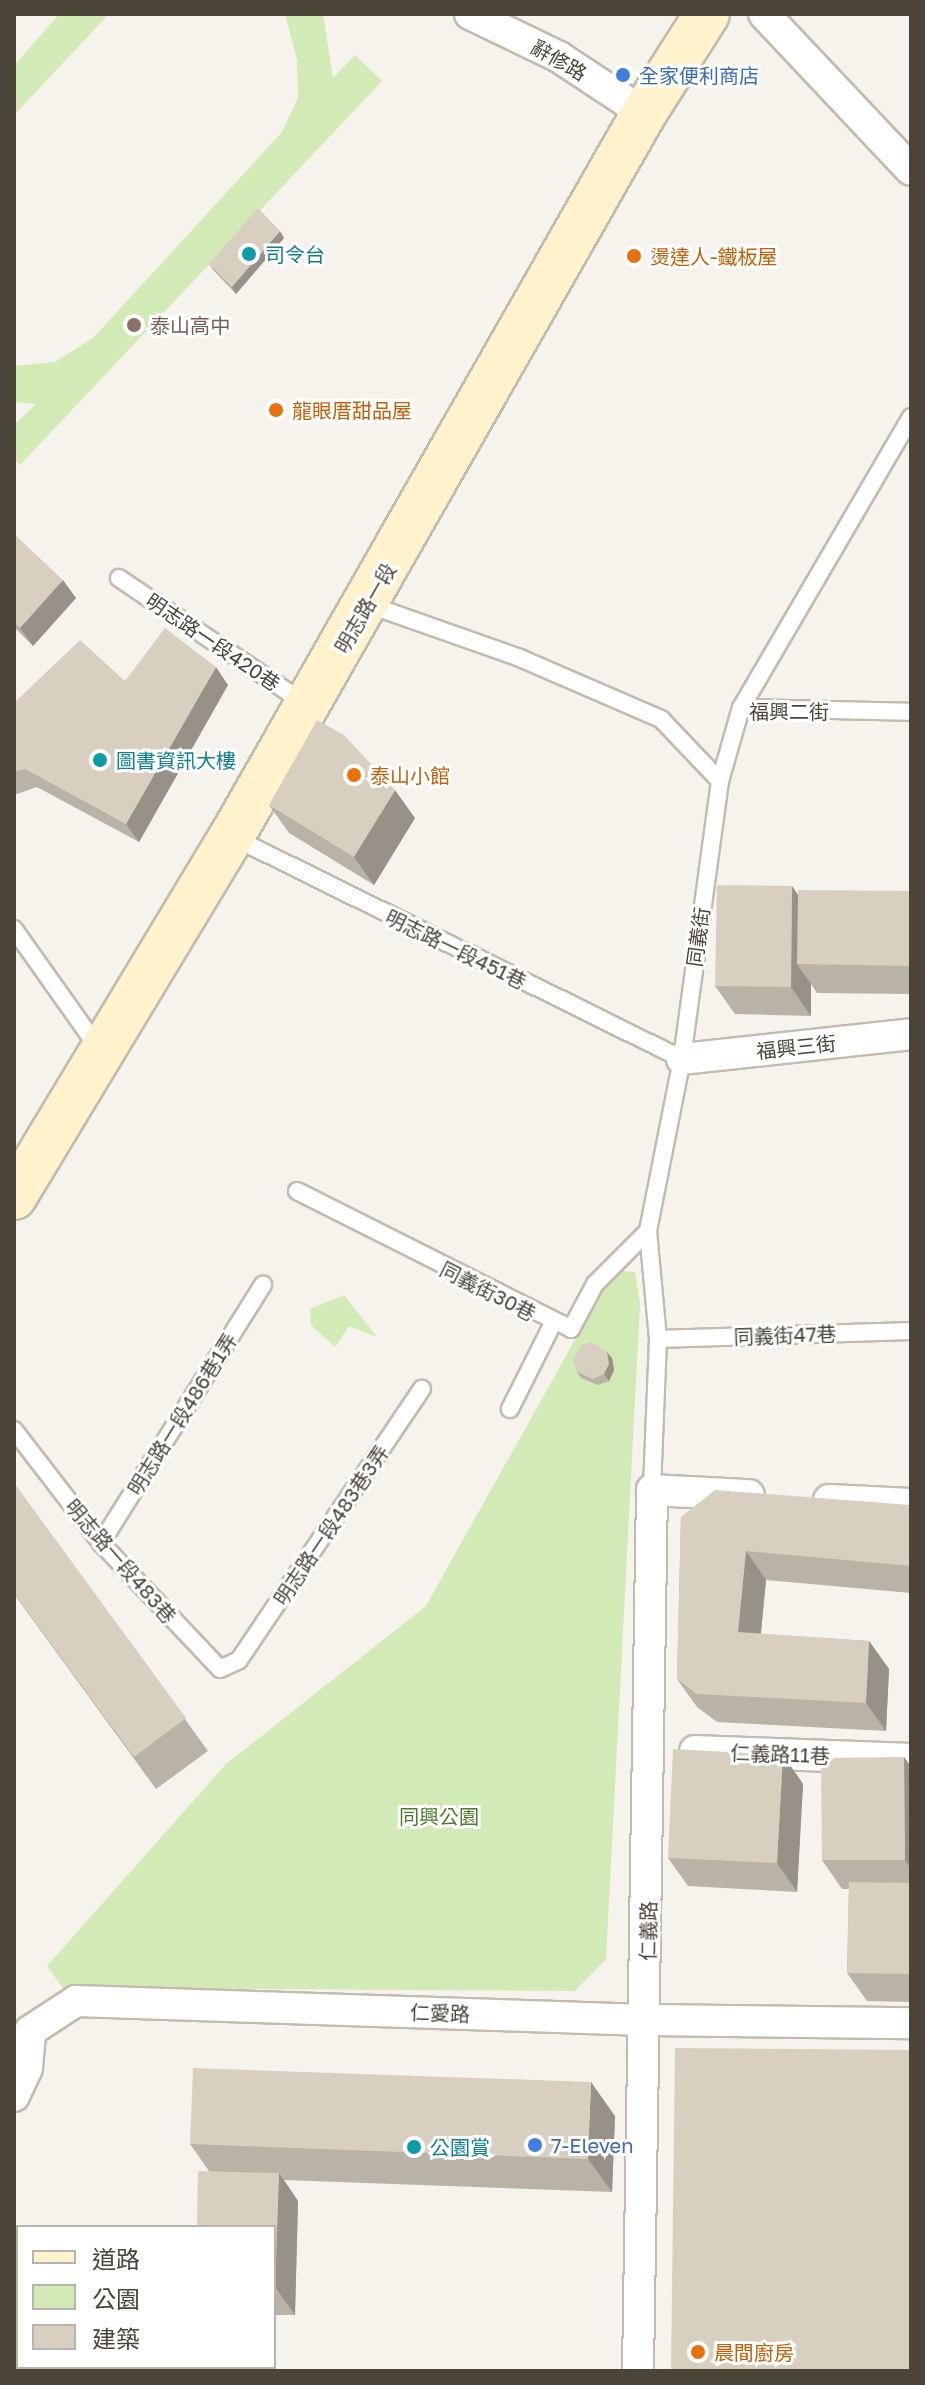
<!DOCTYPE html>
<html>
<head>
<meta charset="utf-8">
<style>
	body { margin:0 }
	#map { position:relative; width:925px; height:2385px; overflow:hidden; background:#f6f3ec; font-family:"Golos Text","Noto Sans TC",sans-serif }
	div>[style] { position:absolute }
	.green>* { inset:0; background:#d2eab5 }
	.roads { filter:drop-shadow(2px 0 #c2bbae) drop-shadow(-2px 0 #c2bbae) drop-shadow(0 2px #c2bbae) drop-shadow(0 -2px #c2bbae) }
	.lane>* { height:16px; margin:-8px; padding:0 8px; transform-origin:8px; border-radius:8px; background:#fff }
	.street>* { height:30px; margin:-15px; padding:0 15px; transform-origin:15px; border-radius:15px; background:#fff }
	.secondary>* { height:44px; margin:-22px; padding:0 22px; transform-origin:22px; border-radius:22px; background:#fff3cd }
	.wall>* { inset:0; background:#bab2a6 }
	.shaded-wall>* { inset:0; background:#979187 }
	.building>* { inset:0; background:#d8cfc1 }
	.dots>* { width:22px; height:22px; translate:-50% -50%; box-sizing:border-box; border:4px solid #fff; border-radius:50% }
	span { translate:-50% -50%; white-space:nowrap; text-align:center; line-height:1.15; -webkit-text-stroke:6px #fff; paint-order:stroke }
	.street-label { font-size:20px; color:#4b4439 }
	.shop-label { font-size:20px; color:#366cbe }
	.left { translate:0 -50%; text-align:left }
	.culture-label { font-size:20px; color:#0d838f }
	.food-label { font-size:20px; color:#c56008 }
	.education-label { font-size:20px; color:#785e54 }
	.park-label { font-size:20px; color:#4a7f2a }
	.frame { position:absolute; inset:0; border:16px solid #4b4439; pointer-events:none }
	.legend { position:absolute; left:16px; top:2225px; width:260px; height:144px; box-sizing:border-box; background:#fff; border:2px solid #b7b4b0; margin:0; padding:10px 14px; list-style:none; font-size:24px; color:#4b4439 }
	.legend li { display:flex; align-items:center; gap:16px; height:40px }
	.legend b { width:40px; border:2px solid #b7b4b0 }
</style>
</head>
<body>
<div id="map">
	<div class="green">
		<div style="clip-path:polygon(59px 14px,109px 14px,14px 115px,14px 66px)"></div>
		<div style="clip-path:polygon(285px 14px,323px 14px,333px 78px,355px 55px,382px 81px,20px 465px,14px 459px,14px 425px,36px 404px,14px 402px,14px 366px,55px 362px,93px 338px,282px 132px,298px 98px,297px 60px)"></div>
		<div style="clip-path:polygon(623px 1271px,635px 1272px,640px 1304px,606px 1959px,575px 1991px,63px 1988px,47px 1966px,226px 1764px,426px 1606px,605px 1286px)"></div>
		<div style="clip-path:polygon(344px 1295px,377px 1337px,349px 1326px,335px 1347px,311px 1325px,310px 1309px)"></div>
	</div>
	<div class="roads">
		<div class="lane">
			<div style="left:119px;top:578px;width:227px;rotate:34deg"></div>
			<div style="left:367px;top:604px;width:162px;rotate:19.4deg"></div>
			<div style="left:520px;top:658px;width:154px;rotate:23.4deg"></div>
			<div style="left:661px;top:719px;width:86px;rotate:46.4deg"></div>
			<div style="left:720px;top:781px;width:281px;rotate:97.8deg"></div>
			<div style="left:682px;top:1059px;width:175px;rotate:101.2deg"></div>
			<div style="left:648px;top:1231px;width:108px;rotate:84.7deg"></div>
			<div style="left:658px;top:1339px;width:151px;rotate:92.3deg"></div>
			<div style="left:741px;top:708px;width:337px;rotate:-59.7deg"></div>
			<div style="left:720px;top:781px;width:76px;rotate:-74deg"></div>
			<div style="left:741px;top:708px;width:170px;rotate:1.3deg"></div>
			<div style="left:233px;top:837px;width:501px;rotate:26.31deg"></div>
			<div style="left:14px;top:929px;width:147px;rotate:54.7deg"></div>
			<div style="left:297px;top:1191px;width:307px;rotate:26.7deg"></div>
			<div style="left:571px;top:1329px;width:51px;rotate:-61.9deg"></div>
			<div style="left:595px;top:1284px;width:75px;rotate:-45deg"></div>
			<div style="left:658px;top:1339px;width:253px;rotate:-1.8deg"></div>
			<div style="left:510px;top:1409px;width:96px;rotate:-63.4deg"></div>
			<div style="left:14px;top:1430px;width:143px;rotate:52.4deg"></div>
			<div style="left:101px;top:1543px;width:173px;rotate:46.6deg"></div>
			<div style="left:220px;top:1669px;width:21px;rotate:-25deg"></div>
			<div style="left:239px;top:1660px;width:327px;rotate:-56deg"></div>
			<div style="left:101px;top:1543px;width:305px;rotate:-57.9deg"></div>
		</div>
		<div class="street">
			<div style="left:470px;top:14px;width:99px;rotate:25.8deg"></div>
			<div style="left:559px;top:57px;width:102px;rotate:33.4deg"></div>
			<div style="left:764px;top:14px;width:214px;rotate:46.7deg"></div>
			<div style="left:682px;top:1059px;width:230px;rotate:-6.2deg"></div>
			<div style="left:829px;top:1500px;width:82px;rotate:2.8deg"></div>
			<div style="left:695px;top:1751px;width:216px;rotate:2.1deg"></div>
			<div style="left:14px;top:2096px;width:31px;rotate:-65deg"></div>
			<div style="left:27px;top:2068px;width:37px;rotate:-85deg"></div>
			<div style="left:30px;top:2031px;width:55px;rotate:-33.1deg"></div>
			<div style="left:76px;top:2001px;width:571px;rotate:1.91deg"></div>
			<div style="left:647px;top:2020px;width:264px;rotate:0.7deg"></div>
			<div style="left:14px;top:2349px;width:6px;rotate:51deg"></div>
			<div style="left:638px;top:2371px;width:881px;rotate:-89.09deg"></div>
			<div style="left:652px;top:1490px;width:97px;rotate:3deg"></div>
		</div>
		<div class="secondary">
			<div style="left:14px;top:1197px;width:422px;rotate:-58.9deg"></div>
			<div style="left:232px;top:836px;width:832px;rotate:-60.32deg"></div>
			<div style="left:644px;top:113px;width:117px;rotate:-57.5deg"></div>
		</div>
	</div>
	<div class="wall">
		<div style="clip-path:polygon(284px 238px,236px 294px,214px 271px,209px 264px)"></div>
		<div style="clip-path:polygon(14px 534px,76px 598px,33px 646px,14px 627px)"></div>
		<div style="clip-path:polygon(125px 681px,228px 685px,139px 842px,37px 787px,14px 795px,14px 703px)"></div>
		<div style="clip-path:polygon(269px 805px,415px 818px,374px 885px,289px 833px)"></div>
		<div style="clip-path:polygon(911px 891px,911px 994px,817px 993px,811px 984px,811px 1016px,735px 1014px,715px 986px,798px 895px)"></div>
		<div style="clip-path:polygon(612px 1358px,614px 1370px,609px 1381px,598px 1385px,581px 1378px,577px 1372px)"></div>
		<div style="clip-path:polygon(14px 1483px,208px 1751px,156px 1789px,14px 1594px)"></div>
		<div style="clip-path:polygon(911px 1505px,911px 1593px,766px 1580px,761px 1634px,869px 1641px,889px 1669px,886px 1731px,717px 1722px,697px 1707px,677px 1679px,681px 1517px)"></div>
		<div style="clip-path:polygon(783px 1755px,803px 1784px,797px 1892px,688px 1886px,668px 1858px)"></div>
		<div style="clip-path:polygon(904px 1757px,911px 1767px,911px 2002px,867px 2001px,847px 1973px,849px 1889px,842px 1889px,822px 1860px)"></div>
		<div style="clip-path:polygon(615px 2116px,612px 2192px,284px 2180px,298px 2201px,295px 2315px,274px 2315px,274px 2227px,209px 2171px,190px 2144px)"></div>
	</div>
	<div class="shaded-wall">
		<div style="clip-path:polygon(280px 231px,284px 238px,236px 294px,232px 287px)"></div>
		<div style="clip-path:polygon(63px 580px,76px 598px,33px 646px,20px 628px)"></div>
		<div style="clip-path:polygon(216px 667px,228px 685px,139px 842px,126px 824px)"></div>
		<div style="clip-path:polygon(395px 790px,415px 818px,374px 885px,354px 857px)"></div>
		<div style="clip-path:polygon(792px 886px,812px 915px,797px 964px,811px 984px,811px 1016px,791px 987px)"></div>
		<div style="clip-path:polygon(607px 1352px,612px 1358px,614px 1370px,609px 1381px,604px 1374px)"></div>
		<div style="clip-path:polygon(746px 1551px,766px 1580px,758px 1661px,738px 1632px)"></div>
		<div style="clip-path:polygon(869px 1641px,889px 1669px,886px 1731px,866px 1703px)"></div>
		<div style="clip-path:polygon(783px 1755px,803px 1784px,797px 1892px,777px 1863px)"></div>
		<div style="clip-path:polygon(904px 1757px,911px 1767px,911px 1869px,905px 1860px)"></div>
		<div style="clip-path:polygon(591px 2082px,615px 2116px,612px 2192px,588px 2159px)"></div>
		<div style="clip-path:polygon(911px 2099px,911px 2371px,909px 2371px)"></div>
		<div style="clip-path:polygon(279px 2173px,298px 2201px,295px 2315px,275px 2287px)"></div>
	</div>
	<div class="building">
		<div style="clip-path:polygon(258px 208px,280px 231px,232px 287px,209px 264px)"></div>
		<div style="clip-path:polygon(14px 534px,63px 580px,20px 628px,14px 622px)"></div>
		<div style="clip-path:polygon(165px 628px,216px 667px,126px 824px,25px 769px,14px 772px,14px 703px,80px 640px,125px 681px)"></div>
		<div style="clip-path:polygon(317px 720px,344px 735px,395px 790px,354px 857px,269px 805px)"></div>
		<div style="clip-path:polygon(717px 885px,792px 886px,791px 987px,715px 986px)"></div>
		<div style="clip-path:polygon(798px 890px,911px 891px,911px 966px,797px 964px)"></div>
		<div style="clip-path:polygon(592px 1342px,607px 1352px,609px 1364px,604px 1374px,593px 1379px,577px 1372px,573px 1360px,581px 1345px)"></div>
		<div style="clip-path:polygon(14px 1483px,186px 1718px,134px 1757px,14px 1593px)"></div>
		<div style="clip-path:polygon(715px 1490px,911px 1505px,911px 1566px,746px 1551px,738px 1632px,869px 1641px,866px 1703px,697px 1694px,677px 1679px,681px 1517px)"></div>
		<div style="clip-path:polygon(673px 1749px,783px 1755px,777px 1863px,668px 1858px)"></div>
		<div style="clip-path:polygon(904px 1757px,905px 1860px,822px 1860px,821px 1758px)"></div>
		<div style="clip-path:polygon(849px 1882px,911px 1883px,911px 1974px,847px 1973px)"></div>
		<div style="clip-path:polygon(675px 2048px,911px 2050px,909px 2371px,671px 2371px)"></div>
		<div style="clip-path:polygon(193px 2068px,591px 2082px,588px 2159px,190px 2144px)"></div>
		<div style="clip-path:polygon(198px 2171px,279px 2173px,275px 2287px,274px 2287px,274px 2227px,197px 2227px)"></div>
	</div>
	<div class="dots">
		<div style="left:623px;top:75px;background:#3f7fe0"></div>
		<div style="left:249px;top:254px;background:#0f9aa8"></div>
		<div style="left:634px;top:256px;background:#e8710a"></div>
		<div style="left:134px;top:325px;background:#8d6e63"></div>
		<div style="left:276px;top:410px;background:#e8710a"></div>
		<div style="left:100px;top:760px;background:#0f9aa8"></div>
		<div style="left:354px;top:775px;background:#e8710a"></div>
		<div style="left:535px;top:2145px;background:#3f7fe0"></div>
		<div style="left:414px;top:2147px;background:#0f9aa8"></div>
		<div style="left:698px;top:2352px;background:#e8710a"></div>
	</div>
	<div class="street-label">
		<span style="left:559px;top:60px;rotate:30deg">辭修路</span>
		<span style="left:365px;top:608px;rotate:-60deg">明志路一段</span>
		<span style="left:213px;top:642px;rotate:34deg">明志路一段420巷</span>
		<span style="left:789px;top:711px">福興二街</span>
		<span style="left:698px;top:937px;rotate:-82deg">同義街</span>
		<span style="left:456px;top:949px;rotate:26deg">明志路一段451巷</span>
		<span style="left:796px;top:1047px;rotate:-6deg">福興三街</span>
		<span style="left:488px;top:1291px;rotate:27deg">同義街30巷</span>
		<span style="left:785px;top:1335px;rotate:-2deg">同義街47巷</span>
		<span style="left:182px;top:1414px;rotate:-58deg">明志路一段486巷1弄</span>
		<span style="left:331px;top:1525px;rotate:-56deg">明志路一段483巷3弄</span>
		<span style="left:121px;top:1561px;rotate:49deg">明志路一段483巷</span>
		<span style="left:780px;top:1754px;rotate:2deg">仁義路11巷</span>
		<span style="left:648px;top:1931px;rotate:-89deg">仁義路</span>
		<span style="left:440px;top:2013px;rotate:2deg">仁愛路</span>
	</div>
	<div class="shop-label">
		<span class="left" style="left:639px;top:75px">全家便利商店</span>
		<span class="left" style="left:551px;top:2145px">7-Eleven</span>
	</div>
	<div class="culture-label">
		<span class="left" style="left:265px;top:254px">司令台</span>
		<span class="left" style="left:116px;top:760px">圖書資訊大樓</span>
		<span class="left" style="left:430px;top:2147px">公園賞</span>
	</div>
	<div class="food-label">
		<span class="left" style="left:650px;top:256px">燙達人-鐵板屋</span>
		<span class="left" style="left:292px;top:410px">龍眼厝甜品屋</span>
		<span class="left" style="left:370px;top:775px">泰山小館</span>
		<span class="left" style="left:714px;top:2352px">晨間廚房</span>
	</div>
	<div class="education-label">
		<span class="left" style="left:150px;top:325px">泰山高中</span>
	</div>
	<div class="park-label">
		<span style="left:439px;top:1816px">同興公園</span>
	</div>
	<div class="frame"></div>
	<ul class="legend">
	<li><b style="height:10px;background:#fff3cd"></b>道路</li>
	<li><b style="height:22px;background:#d2eab5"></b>公園</li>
	<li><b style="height:22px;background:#d8cfc1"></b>建築</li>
	</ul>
</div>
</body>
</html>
